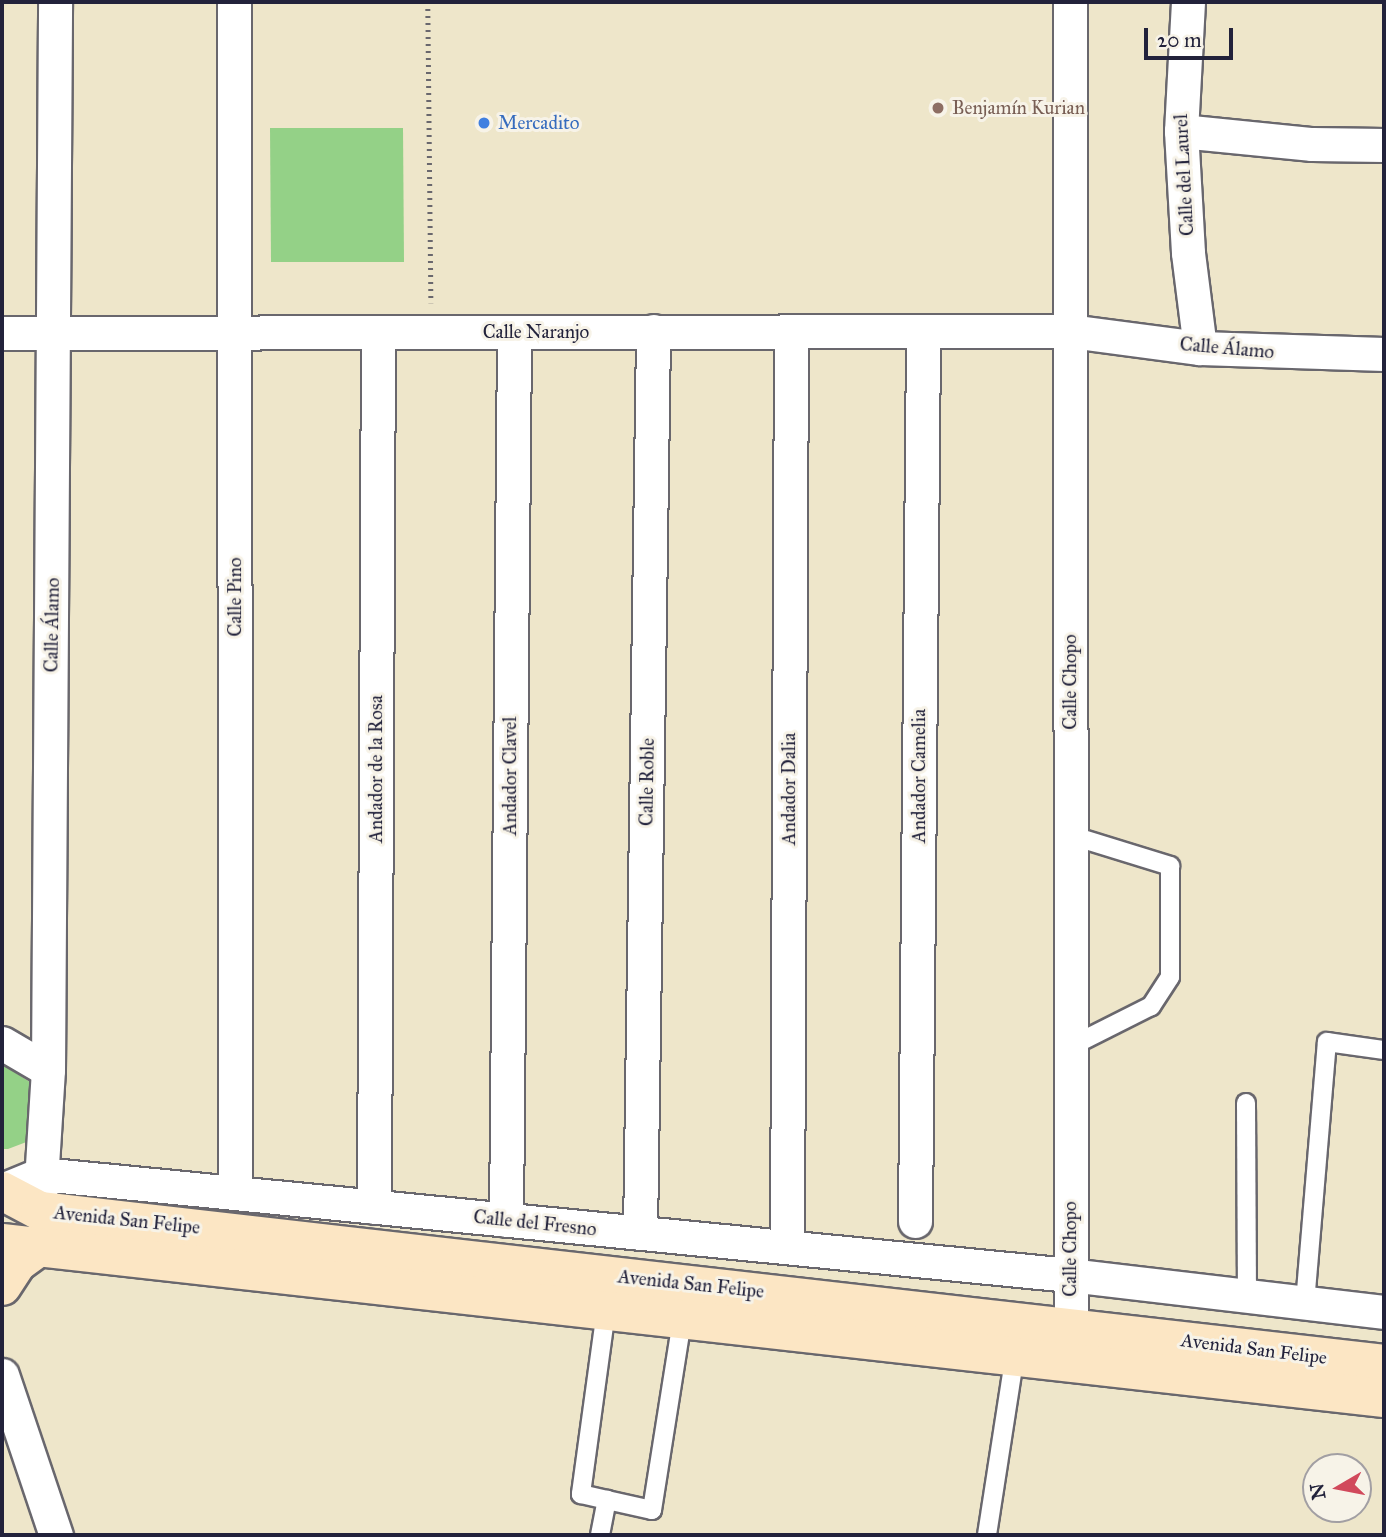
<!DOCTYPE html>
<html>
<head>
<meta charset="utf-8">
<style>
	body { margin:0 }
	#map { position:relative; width:1386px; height:1537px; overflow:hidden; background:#eee6ca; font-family:"IM FELL Great Primer",serif }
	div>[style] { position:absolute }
	.green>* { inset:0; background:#94d187 }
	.path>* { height:4.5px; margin-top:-2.25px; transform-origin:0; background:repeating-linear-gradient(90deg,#69676d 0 2px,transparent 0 7px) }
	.roads { filter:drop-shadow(2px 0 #69676d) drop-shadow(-2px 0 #69676d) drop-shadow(0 2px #69676d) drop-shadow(0 -2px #69676d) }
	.lane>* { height:18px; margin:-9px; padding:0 9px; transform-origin:9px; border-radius:9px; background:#fff }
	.street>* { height:33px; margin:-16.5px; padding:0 16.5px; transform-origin:16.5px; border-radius:16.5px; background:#fff }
	.secondary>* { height:38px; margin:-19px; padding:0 19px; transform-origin:19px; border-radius:19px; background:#fce6c4 }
	.dots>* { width:19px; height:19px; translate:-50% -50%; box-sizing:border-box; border:4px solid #f7f3e8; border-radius:50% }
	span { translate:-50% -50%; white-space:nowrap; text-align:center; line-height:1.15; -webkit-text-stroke:6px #f7f3e8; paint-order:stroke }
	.education-label { font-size:19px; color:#785e54 }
	.left { translate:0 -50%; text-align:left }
	.shop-label { font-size:19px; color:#366cbe }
	.street-label { font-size:19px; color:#22223b }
	.frame { position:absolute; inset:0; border:4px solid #22223b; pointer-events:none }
	.north { position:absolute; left:1302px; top:1453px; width:70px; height:70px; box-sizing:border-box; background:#f7f3e8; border:2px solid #a29fa3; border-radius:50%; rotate:260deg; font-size:19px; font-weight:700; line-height:28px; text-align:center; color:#22223b }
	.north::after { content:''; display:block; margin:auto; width:24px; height:32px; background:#d1495b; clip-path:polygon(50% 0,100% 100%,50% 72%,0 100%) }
	.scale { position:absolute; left:1144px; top:28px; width:89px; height:32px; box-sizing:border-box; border:4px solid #22223b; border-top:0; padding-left:9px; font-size:21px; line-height:24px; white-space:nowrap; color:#22223b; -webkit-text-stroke:5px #f7f3e8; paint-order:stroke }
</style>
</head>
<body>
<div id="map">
	<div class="green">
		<div style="clip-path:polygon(270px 128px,403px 128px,404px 262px,271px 262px)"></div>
		<div style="clip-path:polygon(2px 1064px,36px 1086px,29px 1141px,8px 1149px,2px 1149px)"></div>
	</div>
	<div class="path">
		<div style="left:428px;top:2px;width:301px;rotate:89.4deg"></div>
	</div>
	<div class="roads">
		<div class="lane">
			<div style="left:1070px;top:835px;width:105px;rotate:17.2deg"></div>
			<div style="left:1170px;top:866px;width:111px;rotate:90deg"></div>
			<div style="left:1170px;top:977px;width:35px;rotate:123deg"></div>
			<div style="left:1151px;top:1006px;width:91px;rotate:153.2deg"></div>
			<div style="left:1246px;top:1103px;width:193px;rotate:89.7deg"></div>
			<div style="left:1305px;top:1303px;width:262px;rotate:-85.2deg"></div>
			<div style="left:1327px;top:1042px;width:58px;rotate:8deg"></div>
			<div style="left:606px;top:1311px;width:185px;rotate:97.8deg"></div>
			<div style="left:581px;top:1494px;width:27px;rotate:13deg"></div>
			<div style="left:600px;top:1535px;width:36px;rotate:-79deg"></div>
			<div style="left:607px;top:1500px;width:46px;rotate:12.5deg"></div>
			<div style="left:652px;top:1510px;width:192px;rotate:-81deg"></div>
			<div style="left:987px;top:1535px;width:182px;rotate:-81.2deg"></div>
		</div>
		<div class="street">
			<div style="left:234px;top:2px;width:1191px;rotate:89.95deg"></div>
			<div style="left:1070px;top:2px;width:1351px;rotate:89.96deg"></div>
			<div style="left:1188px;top:2px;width:129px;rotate:93.1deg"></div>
			<div style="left:1181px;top:131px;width:122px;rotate:86.7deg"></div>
			<div style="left:1188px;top:253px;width:96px;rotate:82.8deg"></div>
			<div style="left:1181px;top:131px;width:132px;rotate:5.7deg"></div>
			<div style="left:1312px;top:144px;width:72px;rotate:0.8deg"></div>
			<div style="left:2px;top:333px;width:1068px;rotate:-0.11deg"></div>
			<div style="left:1070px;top:331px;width:131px;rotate:7.5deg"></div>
			<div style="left:1200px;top:348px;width:184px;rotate:1.9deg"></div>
			<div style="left:2px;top:1043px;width:53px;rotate:30.4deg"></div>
			<div style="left:2px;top:1190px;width:42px;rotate:-22.3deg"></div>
			<div style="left:41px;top:1174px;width:1034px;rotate:5.61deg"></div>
			<div style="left:1070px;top:1275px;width:316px;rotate:6.7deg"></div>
			<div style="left:40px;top:1197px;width:127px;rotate:-86.4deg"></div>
			<div style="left:48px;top:1070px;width:1068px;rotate:-89.62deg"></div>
			<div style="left:374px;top:1207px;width:875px;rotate:-89.74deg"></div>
			<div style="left:506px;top:1220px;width:888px;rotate:-89.48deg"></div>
			<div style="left:915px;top:1221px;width:890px;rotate:-89.48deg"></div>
			<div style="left:640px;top:1233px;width:902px;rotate:-89.17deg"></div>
			<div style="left:787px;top:1247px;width:916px;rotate:-89.75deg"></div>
			<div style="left:2px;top:1375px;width:169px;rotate:71.4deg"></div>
		</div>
		<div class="secondary">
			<div style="left:2px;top:1191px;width:43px;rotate:27.8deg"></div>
			<div style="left:40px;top:1211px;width:1353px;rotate:6.49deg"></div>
			<div style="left:2px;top:1243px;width:1391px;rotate:6.4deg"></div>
			<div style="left:2px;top:1286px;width:27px;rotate:-57deg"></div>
			<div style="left:17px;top:1263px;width:26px;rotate:-36deg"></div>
		</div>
	</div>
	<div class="dots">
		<div style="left:938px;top:108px;background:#8d6e63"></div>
		<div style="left:484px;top:123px;background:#3f7fe0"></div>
	</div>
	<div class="education-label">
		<span class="left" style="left:952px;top:108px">Benjamín Kurian</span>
	</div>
	<div class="shop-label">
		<span class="left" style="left:498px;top:123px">Mercadito</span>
	</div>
	<div class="street-label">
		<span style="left:1184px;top:175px;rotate:-93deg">Calle del Laurel</span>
		<span style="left:536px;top:332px">Calle Naranjo</span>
		<span style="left:1227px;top:348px;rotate:5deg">Calle Álamo</span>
		<span style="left:235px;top:597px;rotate:-90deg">Calle Pino</span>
		<span style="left:52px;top:625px;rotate:-89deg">Calle Álamo</span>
		<span style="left:1070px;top:682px;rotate:-90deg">Calle Chopo</span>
		<span style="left:376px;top:769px;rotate:-90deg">Andador de la Rosa</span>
		<span style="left:510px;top:776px;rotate:-90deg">Andador Clavel</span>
		<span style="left:919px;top:776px;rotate:-90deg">Andador Camelia</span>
		<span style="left:647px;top:782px;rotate:-89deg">Calle Roble</span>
		<span style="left:789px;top:789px;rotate:-90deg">Andador Dalia</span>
		<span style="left:127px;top:1220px;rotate:6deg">Avenida San Felipe</span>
		<span style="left:535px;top:1223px;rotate:6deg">Calle del Fresno</span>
		<span style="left:1070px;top:1249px;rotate:-90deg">Calle Chopo</span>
		<span style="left:691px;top:1284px;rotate:6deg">Avenida San Felipe</span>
		<span style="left:1254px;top:1349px;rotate:7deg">Avenida San Felipe</span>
	</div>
	<div class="frame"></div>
	<div class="north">N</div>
	<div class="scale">20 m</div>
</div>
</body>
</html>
